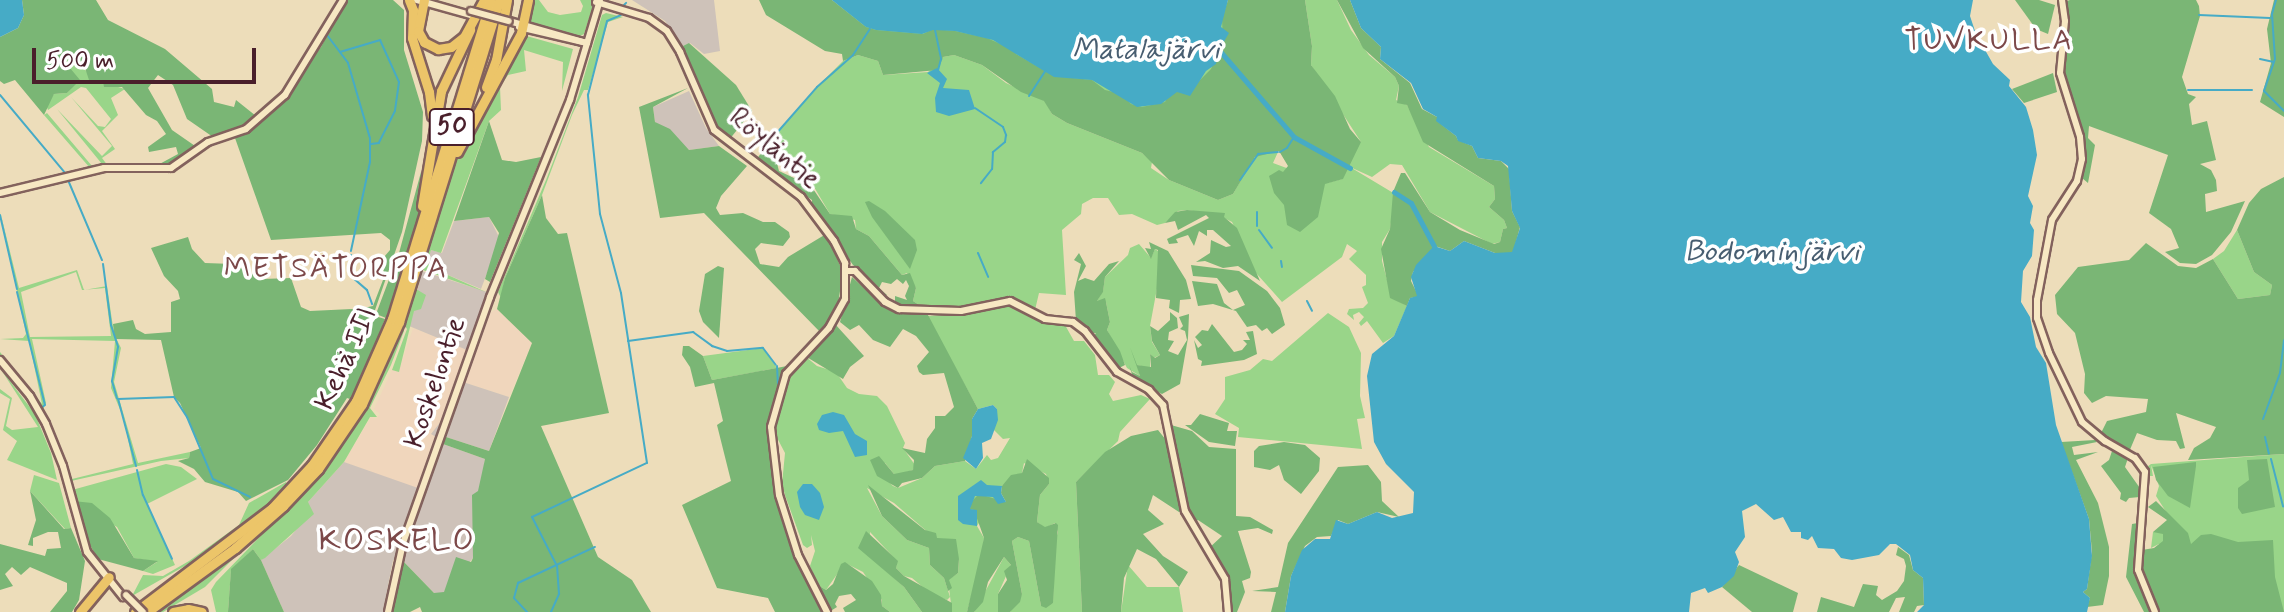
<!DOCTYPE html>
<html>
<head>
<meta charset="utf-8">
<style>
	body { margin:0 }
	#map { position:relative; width:2284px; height:612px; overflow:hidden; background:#edddba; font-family:Mynerve,sans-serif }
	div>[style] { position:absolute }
	.built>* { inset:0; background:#f0d6bc }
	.industrial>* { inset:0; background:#cec2b9 }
	.green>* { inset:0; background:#99d589 }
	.forest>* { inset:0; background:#7ab675 }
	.water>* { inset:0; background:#46abc6 }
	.stream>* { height:2px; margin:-1px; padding:0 1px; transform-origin:1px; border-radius:1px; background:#46abc6 }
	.river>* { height:5px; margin:-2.5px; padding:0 2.5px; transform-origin:2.5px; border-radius:2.5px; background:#46abc6 }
	.roads { filter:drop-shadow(2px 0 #83625d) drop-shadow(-2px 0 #83625d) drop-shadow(0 2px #83625d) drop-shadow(0 -2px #83625d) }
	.secondary>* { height:6px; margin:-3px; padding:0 3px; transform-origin:3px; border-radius:3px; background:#f7e8c3 }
	.highway>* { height:9px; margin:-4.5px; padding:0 4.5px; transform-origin:4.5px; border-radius:4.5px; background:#ecc569 }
	.bridges { filter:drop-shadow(2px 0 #83625d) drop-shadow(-2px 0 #83625d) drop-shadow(0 2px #83625d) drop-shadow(0 -2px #83625d) }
	.secondary-bridge>* { height:6px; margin:-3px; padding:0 3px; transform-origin:3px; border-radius:3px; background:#f7e8c3 }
	span { translate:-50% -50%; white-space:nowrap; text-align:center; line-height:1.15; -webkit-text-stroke:7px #fff; paint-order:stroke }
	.shield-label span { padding:2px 6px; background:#fff; border:2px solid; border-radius:6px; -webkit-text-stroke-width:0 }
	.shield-label { font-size:26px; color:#4a1f2b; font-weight:700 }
	.street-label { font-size:28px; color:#4a1f2b }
	.neighbourhood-label { font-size:30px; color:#7c4849; letter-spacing:2px }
	.water-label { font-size:30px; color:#485e71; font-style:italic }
	.quarter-label { font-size:32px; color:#7c4849; letter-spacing:2px }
	.scale { position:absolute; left:32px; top:48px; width:224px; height:36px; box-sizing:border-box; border:4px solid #4a1f2b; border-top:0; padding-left:10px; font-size:24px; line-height:28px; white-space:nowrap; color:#4a1f2b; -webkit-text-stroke:6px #fff; paint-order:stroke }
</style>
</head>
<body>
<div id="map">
	<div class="built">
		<div style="clip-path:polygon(497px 309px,532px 343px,509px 397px,463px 382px,486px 315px)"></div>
		<div style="clip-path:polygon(413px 328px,467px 349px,442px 420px,431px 434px,437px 436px,418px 489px,344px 462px,371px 417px,376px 419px,380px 414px,374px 409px,392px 370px,399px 371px)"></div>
	</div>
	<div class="industrial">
		<div style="clip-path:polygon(632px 0,714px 0,720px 51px,704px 54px,690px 43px,683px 46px,665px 21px)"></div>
		<div style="clip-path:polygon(689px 91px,706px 128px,719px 146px,689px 150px,655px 122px,653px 107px)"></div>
		<div style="clip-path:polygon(489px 217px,500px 239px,481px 289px,441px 272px,437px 265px,440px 256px,437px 256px,434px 266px,426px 264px,431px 250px,442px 253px,454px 221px)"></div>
		<div style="clip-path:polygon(422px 271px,487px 292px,480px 312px,486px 315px,463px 382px,509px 397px,489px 451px,446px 437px,443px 444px,485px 459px,473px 558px,444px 593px,434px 593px,402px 560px,393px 560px,383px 612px,284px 612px,261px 560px,291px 536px,305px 519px,308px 502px,344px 462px,418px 488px,436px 437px,431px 434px,442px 420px,467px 350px,409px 326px)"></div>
	</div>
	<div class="green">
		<div style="clip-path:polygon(530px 0,539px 0,548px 12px,560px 15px,581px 12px,583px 6px,580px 0,595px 0,584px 34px,580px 36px,530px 22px)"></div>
		<div style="clip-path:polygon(832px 0,839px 5px,1229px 4px,1228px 0,1322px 116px,1361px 142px,1311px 65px,1312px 46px,1305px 0,1337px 0,1351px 30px,1369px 55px,1395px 77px,1399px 86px,1396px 100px,1407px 105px,1429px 147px,1494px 186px,1495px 199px,1489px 207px,1504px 220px,1507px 228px,1503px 229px,1500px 242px,1492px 244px,1430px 212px,1402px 165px,1390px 164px,1372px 177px,1350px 167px,1395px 194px,1390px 229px,1382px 242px,1382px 261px,1392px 298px,1407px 306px,1394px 336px,1383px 343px,1367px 321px,1361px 326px,1359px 323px,1364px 317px,1359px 312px,1353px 315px,1354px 320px,1347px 314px,1349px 309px,1363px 308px,1368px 303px,1362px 287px,1366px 285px,1366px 275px,1349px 259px,1357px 251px,1347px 244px,1342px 257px,1282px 302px,1256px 273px,1232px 222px,1218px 215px,1187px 210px,1178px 211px,1165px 223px,1157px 225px,1132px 214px,1119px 215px,1108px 198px,1093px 198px,1082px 204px,1081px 214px,1062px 230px,1066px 295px,1039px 293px,1035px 310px,1012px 297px,975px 306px,924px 308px,913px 301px,916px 288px,907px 273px,902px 275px,869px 236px,856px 229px,855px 220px,830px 214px,801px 165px,786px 168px,771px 140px,817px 87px,843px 61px,858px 55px,878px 61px,883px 75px,928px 72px,943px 57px,954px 55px,982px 65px,1006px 83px,1045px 101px,1052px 114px,1067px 123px,1142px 153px,1152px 162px,1151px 168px,1169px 180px,1218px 200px,1233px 194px,1253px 159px,1264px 152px,1278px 152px,1273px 163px,1327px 183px,1342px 179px,1289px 146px,1158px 157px,990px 46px,903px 57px)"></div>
		<div style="clip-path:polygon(606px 13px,623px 17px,608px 22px,588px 90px,584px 90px,572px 115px,542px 195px,505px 278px,501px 298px,498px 292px,546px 180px,578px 97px,602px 15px)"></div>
		<div style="clip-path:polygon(523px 35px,573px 49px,562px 91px,563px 62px,524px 50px,526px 71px,508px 75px,500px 87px,501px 110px,489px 121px,441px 253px,431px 250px,427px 264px,434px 266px,440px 255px,437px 265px,441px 272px,486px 292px,423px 270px,416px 289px,426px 295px,421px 309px,414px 311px,399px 372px,392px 370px,407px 329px,403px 323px,451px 172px,467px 135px)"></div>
		<div style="clip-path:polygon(72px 55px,94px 80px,125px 89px,111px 98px,118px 115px,102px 131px,115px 149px,102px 158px,108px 166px,90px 168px,44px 115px,47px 113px,92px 166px,102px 164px,57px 109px,102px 156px,112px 146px,71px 97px,98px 126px,105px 127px,111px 119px,86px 88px,81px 87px,48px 110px,46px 105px,54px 94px,67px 93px,77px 82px,65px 61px)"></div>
		<div style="clip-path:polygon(evenodd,0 211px,19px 288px,77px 270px,84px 290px,107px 286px,114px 334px,121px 348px,114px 382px,138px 463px,190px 452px,189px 458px,161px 461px,71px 481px,65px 461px,24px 385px,0 356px,0 352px,42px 404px,29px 341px,0 339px,23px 338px,26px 334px,0 211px,76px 272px,82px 290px,105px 288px,111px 336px,30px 337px,21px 292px,76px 272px,0 211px,32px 339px,115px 341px,111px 388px,124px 419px,133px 464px,72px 479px,43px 409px,46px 403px,32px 339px)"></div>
		<div style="clip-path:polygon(2237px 230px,2254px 272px,2272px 285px,2270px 295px,2238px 299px,2213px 259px,2224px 251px)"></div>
		<div style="clip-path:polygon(1139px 244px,1151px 258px,1155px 249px,1158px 251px,1158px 283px,1150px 326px,1152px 342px,1160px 355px,1154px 358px,1150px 354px,1150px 368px,1137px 365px,1140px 376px,1127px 368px,1107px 330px,1110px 322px,1106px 302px,1097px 301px,1103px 291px,1105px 277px,1128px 255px,1130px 248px)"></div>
		<div style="clip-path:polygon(1006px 304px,1013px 305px,1040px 322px,1065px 325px,1074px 341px,1084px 341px,1095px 355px,1098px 375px,1109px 375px,1115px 382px,1109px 394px,1113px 401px,1141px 395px,1150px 399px,1120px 432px,1118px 441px,1076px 482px,1082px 612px,1010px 612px,1022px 594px,1012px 541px,1018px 537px,1029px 541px,1041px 606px,1053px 603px,1054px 546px,1058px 532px,1055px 523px,1045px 528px,1037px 522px,1040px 495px,1049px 484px,1046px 474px,1024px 463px,1022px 473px,1002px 486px,977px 526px,984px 538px,983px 552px,967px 612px,952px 612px,948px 580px,958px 573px,959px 559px,894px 503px,867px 488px,882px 516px,907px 540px,929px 548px,930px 565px,944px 578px,950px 597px,947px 600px,931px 594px,912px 578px,904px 576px,896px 568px,897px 561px,870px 532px,871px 557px,904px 587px,922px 612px,890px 612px,882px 606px,882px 600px,863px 572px,845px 563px,826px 590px,818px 585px,810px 566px,815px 551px,811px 535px,812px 545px,807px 548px,803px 545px,785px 495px,782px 484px,785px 453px,774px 432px,781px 394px,790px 373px,805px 356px,817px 366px,836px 372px,847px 388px,859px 394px,877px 396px,887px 406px,905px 443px,903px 448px,915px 465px,913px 470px,900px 474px,894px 474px,885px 463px,885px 478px,893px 486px,898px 488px,922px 478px,935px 466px,965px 461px,976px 469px,987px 455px,991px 460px,998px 458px,1010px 438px,1003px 439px,993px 429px,997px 409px,993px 405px,978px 409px,927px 316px,974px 313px)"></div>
		<div style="clip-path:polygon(1328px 313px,1349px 327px,1361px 353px,1360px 396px,1365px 418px,1357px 419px,1362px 449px,1238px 437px,1239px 428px,1215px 414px,1225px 399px,1225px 377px,1250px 370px,1263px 359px,1272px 361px)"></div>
		<div style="clip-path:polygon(402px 326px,404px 331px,391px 365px,370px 408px,377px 417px,370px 417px,344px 462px,308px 502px,314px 514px,265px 558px,261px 560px,253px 549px,231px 570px,228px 612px,216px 612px,211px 590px,216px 582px,308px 487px,342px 444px,372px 394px)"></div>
		<div style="clip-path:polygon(763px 348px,777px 368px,712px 380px,703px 356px)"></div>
		<div style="clip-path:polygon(0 368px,35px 414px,51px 453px,57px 480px,7px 460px,17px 441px,3px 430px,10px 399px,0 393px,0 389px,12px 398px,6px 426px,12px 430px,38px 427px)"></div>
		<div style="clip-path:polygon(2284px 454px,2284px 612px,2159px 544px,2151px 548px,2153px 532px,2159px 532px,2170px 518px,2156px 496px,2159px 486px,2151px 465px,2153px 476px,2148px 476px,2147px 467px,2151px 464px)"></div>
		<div style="clip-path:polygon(166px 464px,181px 467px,197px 479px,147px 504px,175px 565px,153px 574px,143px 571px,157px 562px,134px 558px,117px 527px,73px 501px,72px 490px)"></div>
		<div style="clip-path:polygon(34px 475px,59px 483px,71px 528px,65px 529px,30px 491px)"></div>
		<div style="clip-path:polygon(286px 482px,288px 486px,267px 507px,213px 550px,132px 596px,143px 575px,163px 576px,189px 561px,239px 525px,249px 503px)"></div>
		<div style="clip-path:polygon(259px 533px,205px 587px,163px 612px,152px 612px)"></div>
		<div style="clip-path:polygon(1004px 557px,1011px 565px,998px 594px,998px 612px,974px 612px)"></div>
		<div style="clip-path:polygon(1128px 565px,1147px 587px,1179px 587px,1183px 612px,1121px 612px)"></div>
	</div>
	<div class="forest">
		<div style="clip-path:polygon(22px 0,96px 0,108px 20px,165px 49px,212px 89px,214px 102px,234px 107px,236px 100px,256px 116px,247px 124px,213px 137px,187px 119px,173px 85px,158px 75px,148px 88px,172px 130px,198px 148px,176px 164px,154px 167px,178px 154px,176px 147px,149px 152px,148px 147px,166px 134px,157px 121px,146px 115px,122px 87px,104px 87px,103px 81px,89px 80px,84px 65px,76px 63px,72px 55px,65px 62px,80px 80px,67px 93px,54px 94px,44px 115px,15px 80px,4px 84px,0 81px,0 37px,18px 28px,24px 15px)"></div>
		<div style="clip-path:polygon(346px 0,393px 0,404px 10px,404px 50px,423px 112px,422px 141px,402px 232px,374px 313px,358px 309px,373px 306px,383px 280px,384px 257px,390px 250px,390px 240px,381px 233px,271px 240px,235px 138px,262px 120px,282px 100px,321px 47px)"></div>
		<div style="clip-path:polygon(759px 0,832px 0,866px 27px,876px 30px,923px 34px,933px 29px,955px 31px,987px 38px,1014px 50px,1016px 54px,1054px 76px,1092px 80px,1105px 90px,1122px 94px,1131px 104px,1142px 107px,1165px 102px,1169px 94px,1197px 83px,1211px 69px,1223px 42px,1222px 19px,1228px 0,1305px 0,1312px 46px,1311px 65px,1335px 96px,1350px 129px,1361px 142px,1343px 179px,1325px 184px,1318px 217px,1300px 232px,1287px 225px,1284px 205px,1274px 193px,1269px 176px,1279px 170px,1283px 172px,1288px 166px,1279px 151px,1255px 157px,1233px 194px,1218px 200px,1169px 180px,1142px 153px,1067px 123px,1052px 114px,1044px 101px,1021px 92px,982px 65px,954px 55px,943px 57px,938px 70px,883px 75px,878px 61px,858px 55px,843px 61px,842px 54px,825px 51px,766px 15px)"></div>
		<div style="clip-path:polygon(1337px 0,1350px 0,1361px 28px,1381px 47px,1380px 59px,1410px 83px,1422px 109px,1437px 117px,1437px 121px,1456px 136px,1458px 140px,1472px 146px,1478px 158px,1501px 161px,1509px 169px,1512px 211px,1520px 227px,1513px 253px,1495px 253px,1464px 241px,1450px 251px,1435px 246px,1413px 272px,1411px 281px,1419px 297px,1410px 298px,1407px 306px,1390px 298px,1381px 249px,1390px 229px,1393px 192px,1401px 173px,1405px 173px,1430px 212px,1460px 230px,1494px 244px,1500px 242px,1503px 229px,1507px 228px,1504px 220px,1489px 207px,1495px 199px,1494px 186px,1423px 142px,1407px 105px,1397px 103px,1399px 86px,1395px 77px,1363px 48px)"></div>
		<div style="clip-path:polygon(2015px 0,2039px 0,2055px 5px,2048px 34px,2036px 29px)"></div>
		<div style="clip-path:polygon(2070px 0,2196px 0,2199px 6px,2200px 16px,2182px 77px,2188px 94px,2196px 97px,2189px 104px,2192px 125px,2207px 121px,2216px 160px,2200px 164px,2211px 170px,2216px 180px,2217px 191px,2205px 194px,2206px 212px,2245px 201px,2231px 232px,2212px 255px,2196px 264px,2180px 263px,2165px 252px,2179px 248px,2171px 229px,2149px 213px,2168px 155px,2089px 126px,2088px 138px,2095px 145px,2088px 183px,2082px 178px,2084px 153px,2062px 80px,2064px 2px)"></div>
		<div style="clip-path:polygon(2274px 0,2284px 0,2284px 117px,2260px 102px,2271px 63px,2267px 29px)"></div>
		<div style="clip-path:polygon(689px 43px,736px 85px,752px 111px,729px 140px,712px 121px,704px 106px,683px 46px)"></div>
		<div style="clip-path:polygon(2053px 73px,2057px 92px,2024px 103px,2012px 89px)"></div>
		<div style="clip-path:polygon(688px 88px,653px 107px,655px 122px,670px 129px,689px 150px,719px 146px,747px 166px,721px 196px,716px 208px,720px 215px,743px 213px,763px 222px,775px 222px,789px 232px,790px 237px,783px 246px,761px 243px,755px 249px,760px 264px,779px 267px,788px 257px,826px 234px,843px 272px,838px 304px,821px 333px,704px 213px,660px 218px,639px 107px)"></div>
		<div style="clip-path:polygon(489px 121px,502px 160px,516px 162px,541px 157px,490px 282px,485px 279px,499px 233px,489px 217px,454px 221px)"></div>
		<div style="clip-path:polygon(771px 140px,779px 171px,794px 178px,798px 176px,795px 168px,799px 168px,830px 214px,852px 216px,856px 229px,869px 236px,902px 275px,910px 273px,916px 288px,913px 301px,924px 308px,895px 304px,895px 296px,907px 300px,905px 296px,909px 286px,906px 280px,903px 284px,897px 279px,891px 284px,882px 282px,879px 288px,887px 295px,881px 296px,865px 274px,853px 265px,812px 206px,812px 200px,756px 160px)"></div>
		<div style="clip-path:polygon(421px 172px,424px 190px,415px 229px,386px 318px,376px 314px,399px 253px)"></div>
		<div style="clip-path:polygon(2284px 177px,2284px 454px,2188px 460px,2194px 448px,2210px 438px,2216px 427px,2176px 413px,2185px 448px,2180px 449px,2176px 441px,2157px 440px,2137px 433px,2129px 452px,2100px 435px,2107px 421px,2146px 412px,2148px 399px,2106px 396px,2092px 403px,2084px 393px,2085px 374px,2075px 333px,2057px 314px,2055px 295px,2078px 267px,2129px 260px,2146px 243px,2178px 266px,2196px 268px,2213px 259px,2238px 299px,2270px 295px,2272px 285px,2254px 272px,2237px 230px,2249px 203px,2261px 189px)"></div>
		<div style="clip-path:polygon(542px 195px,546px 218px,558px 234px,567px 233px,609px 413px,541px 426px,598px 557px,632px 580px,651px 612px,422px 612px,420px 607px,410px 612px,392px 612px,396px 578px,402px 560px,434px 593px,444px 592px,456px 557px,471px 562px,473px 558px,472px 495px,478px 491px,485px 459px,443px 444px,446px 437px,489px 451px,532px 343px,497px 309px,505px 278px)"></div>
		<div style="clip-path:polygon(869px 201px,885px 211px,915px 240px,917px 250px,910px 269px,872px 217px,865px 202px)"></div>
		<div style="clip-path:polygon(1187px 210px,1225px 213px,1224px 217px,1237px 228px,1260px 281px,1238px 266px,1223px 268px,1205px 261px,1196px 262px,1210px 253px,1211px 240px,1226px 247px,1231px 246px,1213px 230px,1207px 230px,1207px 236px,1199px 231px,1194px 246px,1188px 235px,1176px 239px,1178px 243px,1169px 244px,1167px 239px,1209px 218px,1206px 215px,1178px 230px,1175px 221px,1165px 223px,1175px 212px)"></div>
		<div style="clip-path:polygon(188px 237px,192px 249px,205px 263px,233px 264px,262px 279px,291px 278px,301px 307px,310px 311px,352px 309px,385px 319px,353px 400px,347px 398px,317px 445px,288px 480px,246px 501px,238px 492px,205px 482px,194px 469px,178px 461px,189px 458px,190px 452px,201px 448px,180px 403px,174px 397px,161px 340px,116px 339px,114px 334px,113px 324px,133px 320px,136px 329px,145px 334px,171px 332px,171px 302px,180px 299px,178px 291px,164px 276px,151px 248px)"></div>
		<div style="clip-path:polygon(1149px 242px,1168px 251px,1186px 280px,1191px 299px,1180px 300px,1179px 313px,1169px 308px,1170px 300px,1156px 298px,1158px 250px,1155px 249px,1151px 259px,1145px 248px,1151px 249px)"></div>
		<div style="clip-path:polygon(1079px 253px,1086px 266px,1078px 281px,1085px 278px,1094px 281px,1109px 264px,1119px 261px,1105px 277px,1103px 292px,1097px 301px,1105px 298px,1106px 302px,1110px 322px,1107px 330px,1120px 351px,1125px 365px,1119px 368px,1123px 372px,1133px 377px,1129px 365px,1132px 372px,1140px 376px,1130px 347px,1137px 365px,1151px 367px,1150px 354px,1155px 358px,1160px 355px,1152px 341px,1150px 326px,1158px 331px,1170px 320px,1170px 312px,1177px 318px,1178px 328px,1169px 332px,1168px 340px,1174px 341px,1168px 351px,1178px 355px,1187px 340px,1185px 331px,1180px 329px,1183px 326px,1179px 317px,1189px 314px,1188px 338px,1180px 384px,1162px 394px,1124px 375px,1093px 337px,1096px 333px,1091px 334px,1076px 321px,1074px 292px,1081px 264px,1074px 260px)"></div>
		<div style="clip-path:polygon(1191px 265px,1239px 271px,1267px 291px,1280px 308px,1285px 325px,1272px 334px,1267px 328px,1262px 331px,1256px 325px,1247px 327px,1236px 311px,1213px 304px,1198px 306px,1192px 281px,1217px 284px,1224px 303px,1233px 310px,1245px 305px,1237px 290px,1229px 293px,1217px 278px,1193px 276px)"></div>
		<div style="clip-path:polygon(718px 266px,724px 268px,719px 338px,703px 322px,699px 311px,705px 274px)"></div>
		<div style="clip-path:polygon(852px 277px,876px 299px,898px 311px,928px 315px,978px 409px,972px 419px,972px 436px,965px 461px,935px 466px,922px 478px,902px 483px,898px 488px,877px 476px,870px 460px,879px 456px,894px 474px,913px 470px,914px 460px,902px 448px,925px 453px,927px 439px,935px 428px,935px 416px,945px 416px,954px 407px,944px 373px,923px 375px,919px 372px,917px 366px,929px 352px,916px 336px,903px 329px,890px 347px,873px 340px,859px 325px,850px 330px,840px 322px)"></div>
		<div style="clip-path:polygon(835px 324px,864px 356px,850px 367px,843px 379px,805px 356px)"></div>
		<div style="clip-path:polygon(1212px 324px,1234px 352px,1242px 350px,1247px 344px,1243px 340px,1250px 340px,1246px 332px,1253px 331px,1257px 354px,1244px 360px,1201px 366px,1202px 361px,1198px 359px,1194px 340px,1198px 348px,1202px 345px,1195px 337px,1202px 330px,1208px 331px)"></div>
		<div style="clip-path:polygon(683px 346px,689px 346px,703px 356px,712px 380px,787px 366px,777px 388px,768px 427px,774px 486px,796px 558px,822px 612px,775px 612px,768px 598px,717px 588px,682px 505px,731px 481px,717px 425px,723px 421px,714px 383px,695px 387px,690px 367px,682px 355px)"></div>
		<div style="clip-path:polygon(1200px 414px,1229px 423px,1227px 431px,1237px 431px,1235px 446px,1209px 442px,1185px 425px,1191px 425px)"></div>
		<div style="clip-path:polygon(1171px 425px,1192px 431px,1209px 447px,1236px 449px,1236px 516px,1250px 517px,1273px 530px,1272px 534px,1258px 528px,1238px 531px,1251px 572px,1250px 578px,1242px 581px,1245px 592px,1237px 612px,1230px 612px,1230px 581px,1208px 549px,1222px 536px,1198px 520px,1193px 523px,1186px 509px,1174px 461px)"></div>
		<div style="clip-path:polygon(1158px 430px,1170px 445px,1174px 483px,1182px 511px,1179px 512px,1153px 495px,1148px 510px,1164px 524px,1143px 534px,1163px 556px,1188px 572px,1179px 587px,1156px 559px,1137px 549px,1124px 578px,1121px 612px,1082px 612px,1076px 482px,1105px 452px,1131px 436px)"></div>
		<div style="clip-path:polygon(2095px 440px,2097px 442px,2072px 447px,2074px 455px,2098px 452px,2076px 460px,2098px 503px,2109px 547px,2109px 576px,2103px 605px,2087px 607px,2090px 598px,2083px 592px,2087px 589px,2092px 552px,2089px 519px,2061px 442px)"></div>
		<div style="clip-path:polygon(1284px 442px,1305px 445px,1320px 458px,1319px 471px,1301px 494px,1284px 480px,1279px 465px,1270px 470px,1254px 467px,1254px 451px,1259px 446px)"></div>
		<div style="clip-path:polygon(2112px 451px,2128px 458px,2125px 467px,2142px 491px,2140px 497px,2129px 498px,2126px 502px,2120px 499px,2121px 493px,2101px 466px,2109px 460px)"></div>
		<div style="clip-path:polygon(1027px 459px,1049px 478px,1049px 484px,1040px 495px,1037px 522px,1045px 527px,1056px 523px,1058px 525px,1053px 603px,1046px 608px,1041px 606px,1029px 541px,1018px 537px,1012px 541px,1022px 594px,1020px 602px,1010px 612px,998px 612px,998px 594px,1007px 580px,1004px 571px,1011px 565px,1004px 557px,988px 582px,983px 602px,974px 612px,967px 612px,984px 538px,974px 510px,970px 509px,971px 502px,979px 494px,1006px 502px,1001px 493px,1002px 486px,1011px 475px,1022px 473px)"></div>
		<div style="clip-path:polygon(2267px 459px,2275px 507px,2242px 514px,2238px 508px,2238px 488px,2249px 480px,2247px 460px)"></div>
		<div style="clip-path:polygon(2196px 462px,2196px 466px,2190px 508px,2168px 496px,2156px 480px,2153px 467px)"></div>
		<div style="clip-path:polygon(1368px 465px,1381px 482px,1382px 501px,1399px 517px,1377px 512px,1348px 524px,1338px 520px,1331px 536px,1317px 537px,1305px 546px,1291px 576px,1285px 612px,1271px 612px,1276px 592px,1252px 591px,1278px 587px,1288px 543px,1338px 467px)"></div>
		<div style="clip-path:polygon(868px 485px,925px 530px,936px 533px,937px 538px,956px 539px,959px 559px,958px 573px,949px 580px,952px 588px,948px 591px,944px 578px,930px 565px,929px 548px,907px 540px,882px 516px)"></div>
		<div style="clip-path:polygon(30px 491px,64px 529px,71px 528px,85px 561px,79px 600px,72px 612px,50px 612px,67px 591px,67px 583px,30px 567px,21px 575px,12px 567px,5px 574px,13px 586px,0 590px,0 544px,45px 556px,47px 549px,61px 548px,58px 532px,48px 532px,33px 538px,33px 546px,28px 545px,36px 520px)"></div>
		<div style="clip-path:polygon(73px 501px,92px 503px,110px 518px,134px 558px,158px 561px,143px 571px,98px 559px,83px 533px)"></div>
		<div style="clip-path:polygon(2156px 501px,2188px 533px,2191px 544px,2201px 535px,2211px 534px,2238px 542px,2273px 540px,2275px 577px,2284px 612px,2157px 612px,2142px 574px,2142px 550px,2154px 548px,2163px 541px,2163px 534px,2153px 532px,2167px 520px,2148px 507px)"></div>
		<div style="clip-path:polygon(2138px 523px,2138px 574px,2153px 612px,2144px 612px,2126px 577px,2132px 524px)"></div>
		<div style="clip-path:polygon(866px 531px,898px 561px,896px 568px,904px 576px,952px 603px,952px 612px,922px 612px,904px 587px,858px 548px)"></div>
		<div style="clip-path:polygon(1898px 547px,1909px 555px,1913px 570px,1923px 578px,1924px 605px,1917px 606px,1914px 612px,1899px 612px,1905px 597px,1896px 598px,1889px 612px,1817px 612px,1821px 597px,1854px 607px,1863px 584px,1878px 586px,1876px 595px,1882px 600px,1897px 591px,1904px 581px,1906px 566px,1904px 559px,1896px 555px)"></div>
		<div style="clip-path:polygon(253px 549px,261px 560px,284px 612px,228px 612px,231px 569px)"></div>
		<div style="clip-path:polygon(845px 562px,872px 581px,881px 595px,882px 606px,890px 612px,845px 612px,843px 608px,856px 600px,851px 594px,839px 596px,835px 604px,837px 607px,829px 612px,818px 585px,826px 590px,833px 584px,841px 564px)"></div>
		<div style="clip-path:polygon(1739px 565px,1798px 593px,1793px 612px,1752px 612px,1722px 587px)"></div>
	</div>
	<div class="water">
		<div style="clip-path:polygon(0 0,22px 0,24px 15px,18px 28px,0 37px)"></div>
		<div style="clip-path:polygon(832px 0,1228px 0,1221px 27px,1229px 33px,1219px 50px,1216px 64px,1206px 71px,1190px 96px,1177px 92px,1161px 104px,1137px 107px,1092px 80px,1054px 77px,993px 40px,955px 31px,933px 30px,922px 34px,876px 30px,866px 27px)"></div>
		<div style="clip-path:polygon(1350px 0,1973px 0,1970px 16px,1976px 34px,1993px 64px,2010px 80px,2009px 86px,2026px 107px,2033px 130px,2037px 155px,2028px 196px,2033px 206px,2030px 223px,2034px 230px,2032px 256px,2023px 271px,2021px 302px,2030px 317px,2036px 347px,2046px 363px,2056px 425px,2089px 519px,2092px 556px,2087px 589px,2083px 592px,2090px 598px,2087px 612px,1917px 612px,1924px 605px,1923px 578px,1913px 570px,1910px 555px,1896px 544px,1890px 544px,1879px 555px,1852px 560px,1841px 558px,1834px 549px,1818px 548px,1812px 536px,1808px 540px,1801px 538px,1801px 532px,1791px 532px,1783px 517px,1774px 520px,1756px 504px,1742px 511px,1745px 537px,1735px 552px,1739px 562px,1734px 576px,1722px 587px,1708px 593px,1705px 588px,1691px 593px,1689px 612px,1285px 612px,1291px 576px,1302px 550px,1315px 539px,1330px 539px,1336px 520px,1348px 524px,1377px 512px,1392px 518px,1413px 513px,1414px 492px,1386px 464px,1374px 442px,1367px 376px,1372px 354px,1394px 336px,1410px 298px,1417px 296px,1411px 277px,1416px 265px,1434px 246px,1450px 251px,1464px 241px,1495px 253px,1512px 252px,1520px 228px,1512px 211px,1508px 166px,1501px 161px,1478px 158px,1472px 146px,1458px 141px,1456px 136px,1436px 121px,1437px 117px,1423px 109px,1411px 83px,1380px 59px,1381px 47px,1361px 28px)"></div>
		<div style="clip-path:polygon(937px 68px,947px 79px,943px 88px,969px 90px,975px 109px,949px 116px,936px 112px,935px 98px,940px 83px,927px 73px)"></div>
		<div style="clip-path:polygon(993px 405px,997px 409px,998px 420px,991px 439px,982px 443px,983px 458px,976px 469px,963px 458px,972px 436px,972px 419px,978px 409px)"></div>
		<div style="clip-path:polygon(833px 412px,844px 415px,855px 434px,867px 441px,867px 455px,855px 457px,843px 431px,829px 433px,819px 430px,817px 424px,822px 415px)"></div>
		<div style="clip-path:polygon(981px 480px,987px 485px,1002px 486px,1001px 493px,1006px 502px,998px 504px,993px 497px,975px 496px,970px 509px,977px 510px,977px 526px,963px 524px,958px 520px,958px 496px)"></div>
		<div style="clip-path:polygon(803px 484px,812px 484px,820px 493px,824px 507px,819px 520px,805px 515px,800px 507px,797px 492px)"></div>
	</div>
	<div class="stream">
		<div style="left:2276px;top:0;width:15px;rotate:106deg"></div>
		<div style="left:2272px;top:14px;width:45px;rotate:86.2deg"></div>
		<div style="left:2275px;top:59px;width:34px;rotate:109deg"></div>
		<div style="left:2264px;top:91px;width:28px;rotate:45deg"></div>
		<div style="left:624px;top:5px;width:3px;rotate:-45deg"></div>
		<div style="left:2199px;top:15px;width:71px;rotate:2.4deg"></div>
		<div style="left:935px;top:30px;width:30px;rotate:78deg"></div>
		<div style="left:941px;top:59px;width:11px;rotate:105deg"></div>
		<div style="left:327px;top:35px;width:35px;rotate:53deg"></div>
		<div style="left:348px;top:63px;width:78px;rotate:73.7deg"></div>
		<div style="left:370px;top:138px;width:24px;rotate:90deg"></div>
		<div style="left:370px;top:162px;width:91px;rotate:102.1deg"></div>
		<div style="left:340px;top:52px;width:42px;rotate:-16.7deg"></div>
		<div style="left:380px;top:40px;width:46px;rotate:65.7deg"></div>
		<div style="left:399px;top:82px;width:29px;rotate:98deg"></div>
		<div style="left:395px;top:111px;width:36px;rotate:117deg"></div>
		<div style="left:379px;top:143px;width:8px;rotate:173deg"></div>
		<div style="left:2260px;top:59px;width:14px;rotate:12deg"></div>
		<div style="left:2188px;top:90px;width:64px"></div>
		<div style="left:0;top:95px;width:103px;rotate:50.1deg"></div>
		<div style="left:1029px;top:96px;width:30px;rotate:-57deg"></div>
		<div style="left:975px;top:108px;width:34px;rotate:34deg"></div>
		<div style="left:1003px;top:127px;width:9px;rotate:69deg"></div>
		<div style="left:1006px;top:135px;width:7px;rotate:98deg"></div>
		<div style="left:1005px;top:142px;width:16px;rotate:140deg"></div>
		<div style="left:993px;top:152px;width:17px;rotate:93deg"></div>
		<div style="left:992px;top:169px;width:18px;rotate:128deg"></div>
		<div style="left:775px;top:135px;width:64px;rotate:-48.8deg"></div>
		<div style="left:817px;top:87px;width:48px;rotate:-41.6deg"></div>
		<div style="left:853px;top:55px;width:31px;rotate:-57deg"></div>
		<div style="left:1280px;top:152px;width:8px;rotate:-30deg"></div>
		<div style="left:1287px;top:148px;width:13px;rotate:-58deg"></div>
		<div style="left:68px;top:180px;width:87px;rotate:67deg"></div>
		<div style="left:1240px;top:180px;width:32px;rotate:-55deg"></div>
		<div style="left:1258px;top:154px;width:20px;rotate:-6deg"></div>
		<div style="left:0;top:215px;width:76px;rotate:77.1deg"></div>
		<div style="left:1257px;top:226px;width:14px;rotate:-90deg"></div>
		<div style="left:1259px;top:230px;width:22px;rotate:54deg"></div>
		<div style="left:978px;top:253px;width:26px;rotate:67deg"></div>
		<div style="left:351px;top:255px;width:22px;rotate:87deg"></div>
		<div style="left:352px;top:277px;width:20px;rotate:41deg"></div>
		<div style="left:367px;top:290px;width:15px;rotate:70deg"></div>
		<div style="left:1281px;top:261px;width:6px;rotate:81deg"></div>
		<div style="left:103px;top:264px;width:62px;rotate:82.5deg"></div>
		<div style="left:111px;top:325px;width:23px;rotate:72deg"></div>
		<div style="left:118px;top:347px;width:35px;rotate:100deg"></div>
		<div style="left:112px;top:381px;width:18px;rotate:74deg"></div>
		<div style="left:17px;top:292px;width:116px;rotate:76.1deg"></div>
		<div style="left:45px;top:405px;width:5px;rotate:143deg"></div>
		<div style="left:1307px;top:301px;width:11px;rotate:63deg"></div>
		<div style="left:628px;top:341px;width:66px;rotate:-7.9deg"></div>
		<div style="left:693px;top:332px;width:24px;rotate:36deg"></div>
		<div style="left:712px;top:346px;width:16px;rotate:18deg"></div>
		<div style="left:727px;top:351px;width:36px;rotate:-5deg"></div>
		<div style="left:763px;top:348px;width:21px;rotate:53deg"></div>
		<div style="left:777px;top:366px;width:18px;rotate:87deg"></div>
		<div style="left:2263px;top:419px;width:49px;rotate:-69.7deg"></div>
		<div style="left:2280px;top:373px;width:33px;rotate:-83deg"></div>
		<div style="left:2265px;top:437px;width:17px;rotate:77deg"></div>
		<div style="left:2271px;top:459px;width:49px;rotate:75.7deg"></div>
		<div style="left:136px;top:466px;width:69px;rotate:-105deg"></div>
		<div style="left:118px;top:399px;width:56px;rotate:-2deg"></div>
		<div style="left:174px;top:397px;width:24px;rotate:57deg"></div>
		<div style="left:187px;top:417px;width:67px;rotate:67.2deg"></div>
		<div style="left:213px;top:479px;width:41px;rotate:25.9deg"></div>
		<div style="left:137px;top:470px;width:26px;rotate:77deg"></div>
		<div style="left:143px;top:495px;width:70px;rotate:65.6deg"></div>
		<div style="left:527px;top:612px;width:19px;rotate:-133deg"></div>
		<div style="left:514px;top:598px;width:16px;rotate:-75deg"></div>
		<div style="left:518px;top:583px;width:85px;rotate:-25.1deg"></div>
		<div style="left:551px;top:612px;width:20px;rotate:-66deg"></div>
		<div style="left:559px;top:594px;width:28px;rotate:-94deg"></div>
		<div style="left:557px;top:566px;width:55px;rotate:-117deg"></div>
		<div style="left:532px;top:517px;width:127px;rotate:-25.2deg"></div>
		<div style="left:647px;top:463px;width:172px;rotate:-98.7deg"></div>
		<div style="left:621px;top:293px;width:82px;rotate:-104.9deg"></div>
		<div style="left:600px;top:214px;width:120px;rotate:-95.8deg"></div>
		<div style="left:588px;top:95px;width:76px;rotate:-75.6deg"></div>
		<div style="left:607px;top:21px;width:15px;rotate:-23deg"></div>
	</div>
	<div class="river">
		<div style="left:1219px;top:50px;width:115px;rotate:49.2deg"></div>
		<div style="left:1294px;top:137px;width:64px;rotate:29deg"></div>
		<div style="left:1394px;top:192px;width:20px;rotate:33deg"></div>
		<div style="left:1411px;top:203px;width:49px;rotate:61.9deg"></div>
	</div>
	<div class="roads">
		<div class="secondary">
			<div style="left:417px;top:0;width:55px;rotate:15.8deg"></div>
			<div style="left:2062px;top:0;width:21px;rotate:82deg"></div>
			<div style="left:2065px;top:21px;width:52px;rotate:95.5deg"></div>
			<div style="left:2060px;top:73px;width:67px;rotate:72.6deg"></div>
			<div style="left:2080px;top:137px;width:22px;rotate:85deg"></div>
			<div style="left:2082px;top:159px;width:23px;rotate:103deg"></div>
			<div style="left:2077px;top:181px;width:46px;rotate:122.7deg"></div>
			<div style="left:2052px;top:220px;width:81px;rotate:100.6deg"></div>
			<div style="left:2037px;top:300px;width:18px;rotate:90deg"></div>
			<div style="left:2037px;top:318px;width:37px;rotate:71deg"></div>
			<div style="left:2049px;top:353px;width:76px;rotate:64.4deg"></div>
			<div style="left:2082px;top:422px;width:30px;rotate:40deg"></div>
			<div style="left:2105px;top:441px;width:34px;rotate:30deg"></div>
			<div style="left:2135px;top:458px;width:17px;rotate:54deg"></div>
			<div style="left:2145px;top:472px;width:98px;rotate:94.1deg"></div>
			<div style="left:2138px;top:570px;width:45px;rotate:68deg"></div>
			<div style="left:596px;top:2px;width:55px;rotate:16.8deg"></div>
			<div style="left:649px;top:18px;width:22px;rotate:36deg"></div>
			<div style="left:667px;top:31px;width:25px;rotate:58deg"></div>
			<div style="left:680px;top:52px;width:85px;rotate:66.4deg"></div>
			<div style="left:714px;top:130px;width:110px;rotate:37.6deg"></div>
			<div style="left:801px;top:197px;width:55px;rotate:53.1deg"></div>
			<div style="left:834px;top:241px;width:25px;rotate:63deg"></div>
			<div style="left:845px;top:263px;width:36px;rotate:90deg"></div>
			<div style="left:845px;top:299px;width:33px;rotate:119deg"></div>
			<div style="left:829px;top:328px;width:63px;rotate:133.1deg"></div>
			<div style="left:786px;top:374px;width:55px;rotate:105.8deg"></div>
			<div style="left:771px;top:427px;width:68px;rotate:83.3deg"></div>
			<div style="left:779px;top:495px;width:63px;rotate:72.4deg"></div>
			<div style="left:798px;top:555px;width:64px;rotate:63deg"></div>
			<div style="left:509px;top:21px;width:81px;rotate:15.8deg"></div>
			<div style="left:519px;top:27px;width:70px;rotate:13.2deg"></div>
			<div style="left:0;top:193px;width:107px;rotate:-13.5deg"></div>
			<div style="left:104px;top:168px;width:67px"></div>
			<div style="left:171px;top:168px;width:45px;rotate:-35.1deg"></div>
			<div style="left:208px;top:142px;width:40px;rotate:-18.9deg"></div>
			<div style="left:246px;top:129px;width:52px;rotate:-41.1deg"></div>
			<div style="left:285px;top:95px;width:111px;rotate:-58.6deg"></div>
			<div style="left:847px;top:271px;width:8px"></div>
			<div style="left:855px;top:271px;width:43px;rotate:45.9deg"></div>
			<div style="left:885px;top:302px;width:16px;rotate:27deg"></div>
			<div style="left:899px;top:309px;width:62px;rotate:1.8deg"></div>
			<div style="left:961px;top:311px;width:50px;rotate:-11.5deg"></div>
			<div style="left:1010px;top:301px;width:39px;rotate:27deg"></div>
			<div style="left:1045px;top:319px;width:28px;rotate:6deg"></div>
			<div style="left:1073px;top:322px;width:15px;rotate:37deg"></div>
			<div style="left:1085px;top:331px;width:52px;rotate:52deg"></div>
			<div style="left:1117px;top:372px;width:37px;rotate:29deg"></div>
			<div style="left:1149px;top:390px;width:21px;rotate:47deg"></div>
			<div style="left:1163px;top:405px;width:108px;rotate:78.3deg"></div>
			<div style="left:1185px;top:511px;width:79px;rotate:59.5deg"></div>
			<div style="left:1225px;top:579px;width:33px;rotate:85deg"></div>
			<div style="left:0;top:360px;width:47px;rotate:50.2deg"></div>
			<div style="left:30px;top:396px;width:32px;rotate:60deg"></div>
			<div style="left:46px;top:424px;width:45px;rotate:68deg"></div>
			<div style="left:63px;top:466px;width:89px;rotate:74.4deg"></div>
			<div style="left:87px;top:552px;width:58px;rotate:51.3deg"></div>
			<div style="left:388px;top:612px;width:71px;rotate:-77.7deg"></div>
			<div style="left:403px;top:543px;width:261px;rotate:-70.5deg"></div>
			<div style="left:490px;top:297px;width:213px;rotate:-67.9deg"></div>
			<div style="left:570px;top:100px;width:104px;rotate:-73.3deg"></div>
		</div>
		<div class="highway">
			<div style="left:409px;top:0;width:11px;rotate:68deg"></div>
			<div style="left:413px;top:10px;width:28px;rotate:92deg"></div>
			<div style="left:412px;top:38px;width:57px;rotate:72.5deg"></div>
			<div style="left:429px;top:92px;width:24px;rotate:83deg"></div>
			<div style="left:424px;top:0;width:32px;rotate:101deg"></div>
			<div style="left:418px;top:31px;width:13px;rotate:61deg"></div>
			<div style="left:424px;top:42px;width:16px;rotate:27deg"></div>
			<div style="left:438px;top:49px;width:13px;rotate:-9deg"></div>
			<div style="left:451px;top:47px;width:16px;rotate:-38deg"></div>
			<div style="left:464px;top:37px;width:42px;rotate:-61.6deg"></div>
			<div style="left:486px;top:87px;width:29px;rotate:-70deg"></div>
			<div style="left:496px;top:60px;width:61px;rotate:-79.6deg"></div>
			<div style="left:457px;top:152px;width:135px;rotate:-61.7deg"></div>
			<div style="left:521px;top:33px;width:34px;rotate:-78deg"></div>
			<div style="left:422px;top:206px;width:117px;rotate:-80.6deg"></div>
			<div style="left:441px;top:91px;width:68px;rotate:-64.6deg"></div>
			<div style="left:80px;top:612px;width:45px;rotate:-50.4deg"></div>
			<div style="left:135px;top:612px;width:172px;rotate:-37.2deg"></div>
			<div style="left:272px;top:508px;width:59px;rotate:-47.1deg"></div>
			<div style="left:312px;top:465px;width:78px;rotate:-55.5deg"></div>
			<div style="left:356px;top:401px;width:90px;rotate:-66.3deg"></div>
			<div style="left:392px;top:319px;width:334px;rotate:-72.8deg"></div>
			<div style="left:147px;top:612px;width:109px;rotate:-36deg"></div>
			<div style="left:235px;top:548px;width:64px;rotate:-41.2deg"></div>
			<div style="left:283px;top:506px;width:51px;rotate:-46.6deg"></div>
			<div style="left:318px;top:469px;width:78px;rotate:-55.9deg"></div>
			<div style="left:362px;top:404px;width:90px;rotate:-65.7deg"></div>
			<div style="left:399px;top:322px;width:337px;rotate:-72.7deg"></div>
			<div style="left:173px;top:612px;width:15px;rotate:-11deg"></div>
			<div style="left:188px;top:609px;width:14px;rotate:12deg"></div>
		</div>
	</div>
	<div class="bridges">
		<div class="secondary-bridge">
			<div style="left:471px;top:11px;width:39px;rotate:15deg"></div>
			<div style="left:126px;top:595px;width:24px;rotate:45deg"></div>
		</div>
	</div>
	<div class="shield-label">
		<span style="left:452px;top:127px">50</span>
	</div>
	<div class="street-label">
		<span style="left:774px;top:149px;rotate:40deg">Röyläntie</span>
		<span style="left:347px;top:359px;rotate:-65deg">Kehä III</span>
		<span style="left:436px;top:383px;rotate:-71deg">Koskelontie</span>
	</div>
	<div class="neighbourhood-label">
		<span style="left:1989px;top:41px">TUVKULLA</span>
		<span style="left:336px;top:269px">METSÄTORPPA</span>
	</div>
	<div class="water-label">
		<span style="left:1146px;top:50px">Matalajärvi</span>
		<span style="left:1772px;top:252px">Bodominjärvi</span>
	</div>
	<div class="quarter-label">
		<span style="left:397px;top:541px">KOSKELO</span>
	</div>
	<div class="scale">500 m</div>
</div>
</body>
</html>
